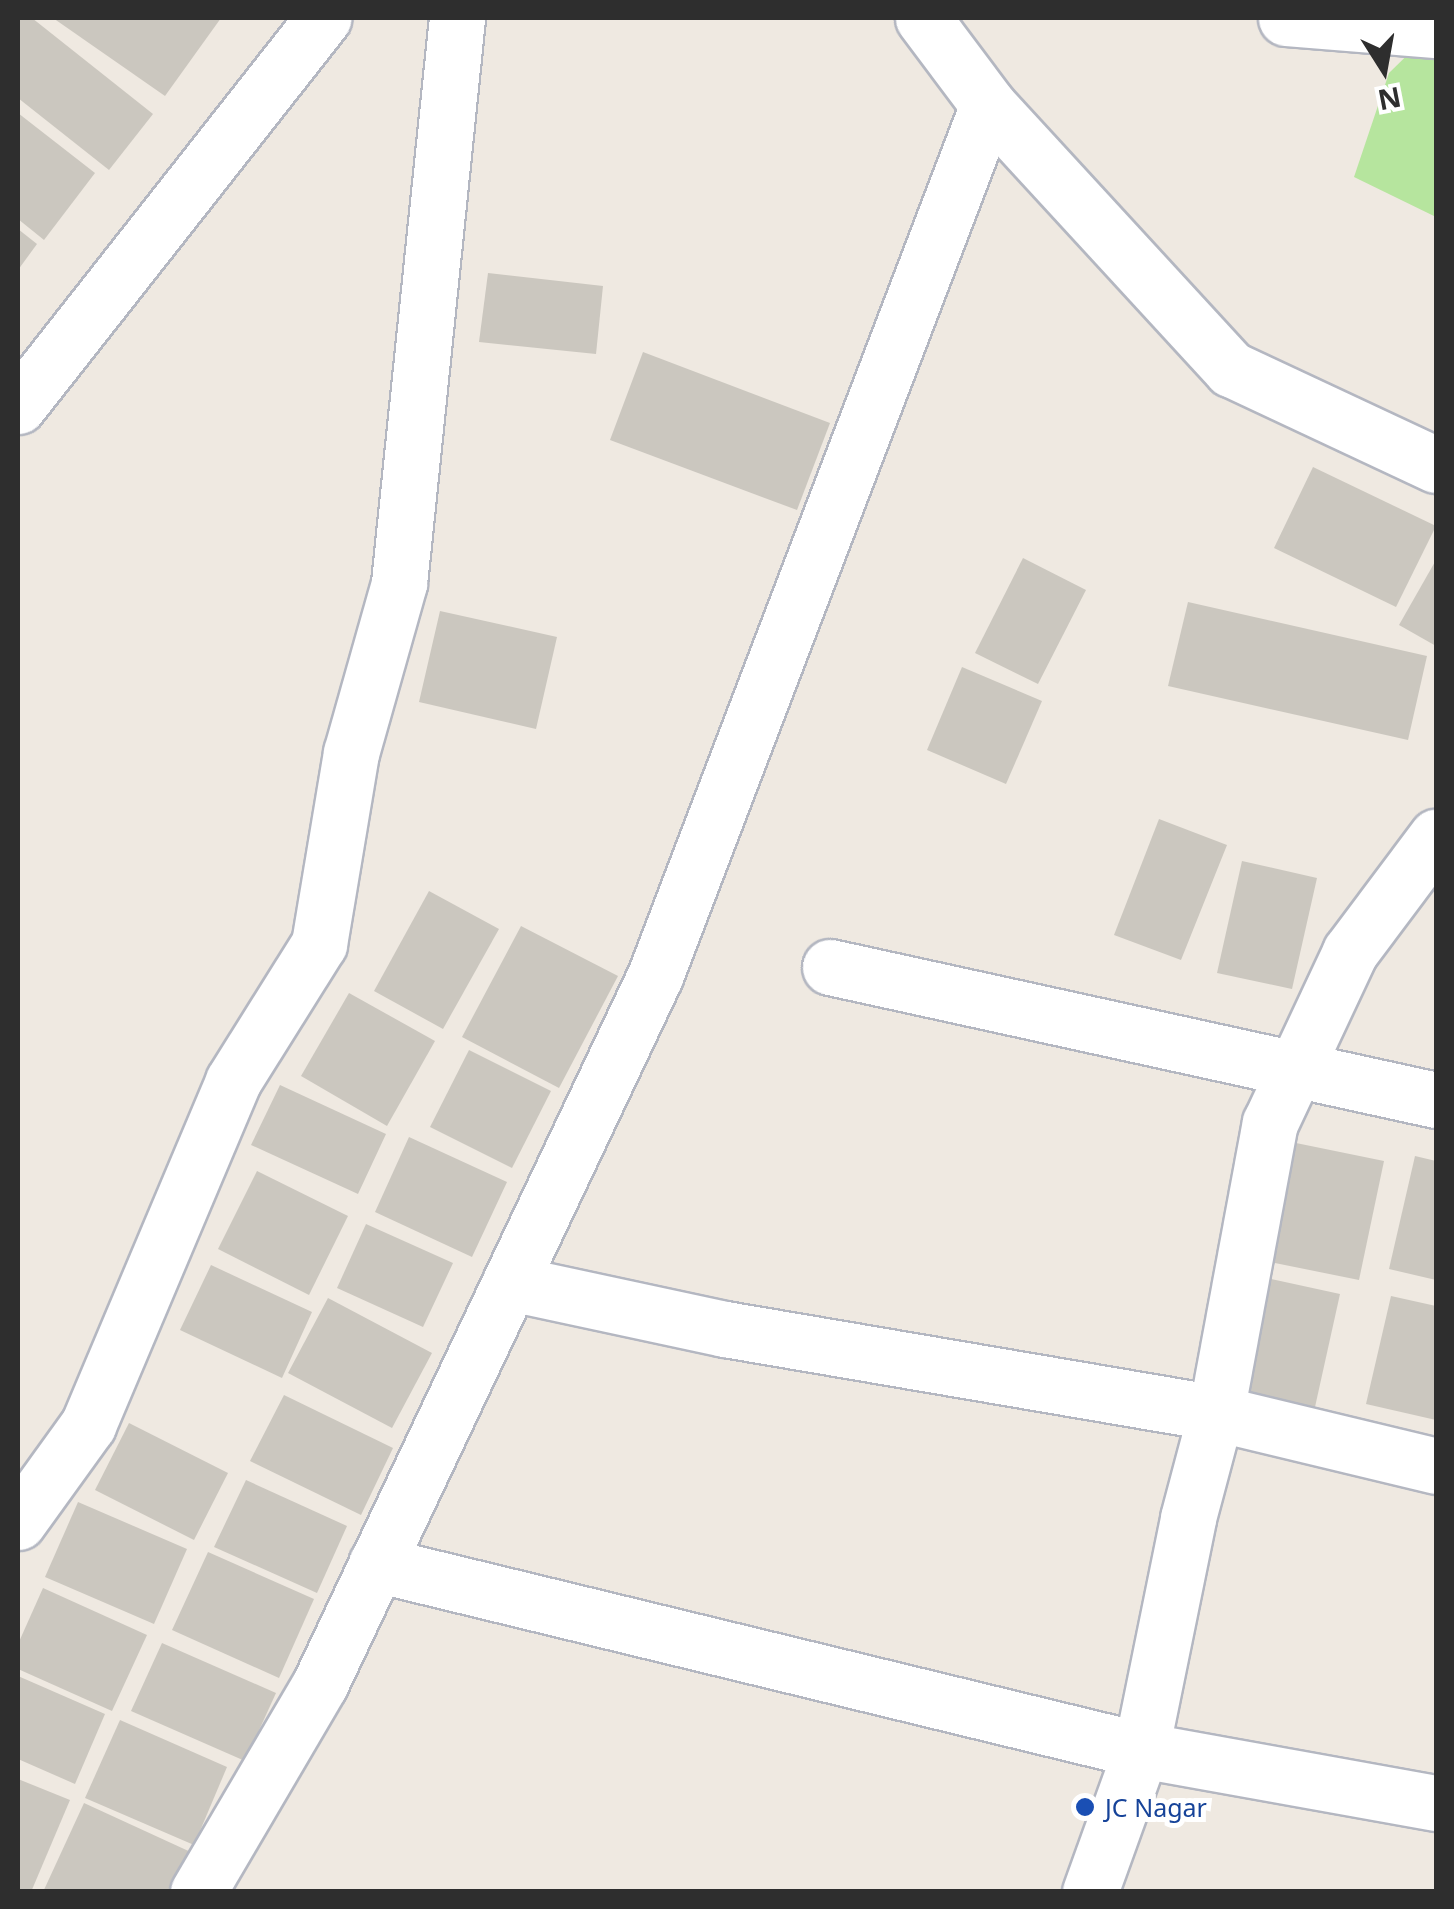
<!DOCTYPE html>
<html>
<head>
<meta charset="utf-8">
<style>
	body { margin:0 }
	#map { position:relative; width:1454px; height:1909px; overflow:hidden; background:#efe9e1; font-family:"Noto Sans",sans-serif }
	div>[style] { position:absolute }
	.green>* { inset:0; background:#b6e59e }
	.building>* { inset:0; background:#cbc7bf }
	.roads { filter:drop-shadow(2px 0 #b4b7c1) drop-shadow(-2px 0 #b4b7c1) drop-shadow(0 2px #b4b7c1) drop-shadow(0 -2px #b4b7c1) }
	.minor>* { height:55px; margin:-27.5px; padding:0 27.5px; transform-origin:27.5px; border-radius:27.5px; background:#fff }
	.dots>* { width:28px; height:28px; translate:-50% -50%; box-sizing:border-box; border:5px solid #fff; border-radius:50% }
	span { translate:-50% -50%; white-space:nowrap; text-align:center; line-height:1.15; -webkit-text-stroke:10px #fff; paint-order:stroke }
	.transit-label { font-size:25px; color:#164399 }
	.left { translate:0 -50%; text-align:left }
	.frame { position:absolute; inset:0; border:20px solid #2e2e2e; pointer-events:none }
	.north { position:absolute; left:1334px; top:20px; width:100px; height:100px; -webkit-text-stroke:8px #fff; paint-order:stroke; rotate:169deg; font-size:28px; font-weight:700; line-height:40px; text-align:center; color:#2e2e2e }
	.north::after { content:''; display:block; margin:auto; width:35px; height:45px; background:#2e2e2e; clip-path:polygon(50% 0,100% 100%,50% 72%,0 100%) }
</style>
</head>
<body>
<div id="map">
	<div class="green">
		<div style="clip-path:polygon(1436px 27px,1436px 217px,1354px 177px,1389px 73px)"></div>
	</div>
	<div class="building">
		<div style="clip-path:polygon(18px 18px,32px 18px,153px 114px,109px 170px,18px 98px)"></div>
		<div style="clip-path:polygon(53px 18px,221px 18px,165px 96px)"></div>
		<div style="clip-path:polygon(18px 113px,95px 173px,44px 240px,18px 219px)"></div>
		<div style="clip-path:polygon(18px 229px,37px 244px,18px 270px)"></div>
		<div style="clip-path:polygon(488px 273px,603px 286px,596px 354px,479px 342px)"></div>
		<div style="clip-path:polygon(643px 352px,830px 423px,797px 510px,610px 440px)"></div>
		<div style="clip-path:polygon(1313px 467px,1436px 526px,1396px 607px,1274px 548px)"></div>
		<div style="clip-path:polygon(1023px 558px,1086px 590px,1038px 684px,975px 653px)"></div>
		<div style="clip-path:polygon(1436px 560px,1436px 646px,1399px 625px)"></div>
		<div style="clip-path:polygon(1188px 602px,1427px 656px,1408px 740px,1168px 686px)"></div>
		<div style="clip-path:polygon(440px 611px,557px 637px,536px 729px,419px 702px)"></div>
		<div style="clip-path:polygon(962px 667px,1042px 701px,1006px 784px,927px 750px)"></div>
		<div style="clip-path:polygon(1159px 819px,1227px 845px,1181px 960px,1114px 935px)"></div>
		<div style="clip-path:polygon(1242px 861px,1317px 878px,1292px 989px,1217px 973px)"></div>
		<div style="clip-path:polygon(429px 891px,499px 929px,443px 1029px,374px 991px)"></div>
		<div style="clip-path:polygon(521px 926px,618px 976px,559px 1088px,462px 1037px)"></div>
		<div style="clip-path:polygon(349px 993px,435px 1041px,387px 1126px,301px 1076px)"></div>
		<div style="clip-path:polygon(469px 1050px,551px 1091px,512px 1168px,430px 1127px)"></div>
		<div style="clip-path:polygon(280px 1085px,386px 1134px,358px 1194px,251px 1145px)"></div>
		<div style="clip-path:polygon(409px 1137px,507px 1182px,472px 1257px,375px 1212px)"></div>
		<div style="clip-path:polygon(1296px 1143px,1384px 1161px,1359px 1280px,1270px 1262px)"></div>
		<div style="clip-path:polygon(1415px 1156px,1436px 1161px,1436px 1280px,1389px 1269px)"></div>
		<div style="clip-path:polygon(257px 1171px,348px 1216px,309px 1295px,218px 1249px)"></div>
		<div style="clip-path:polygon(366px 1224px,453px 1263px,423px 1327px,337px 1288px)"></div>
		<div style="clip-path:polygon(211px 1265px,312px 1312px,282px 1378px,180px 1330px)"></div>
		<div style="clip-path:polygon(1257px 1276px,1340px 1294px,1315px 1407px,1232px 1389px)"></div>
		<div style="clip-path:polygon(1391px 1296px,1436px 1306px,1436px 1420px,1366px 1404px)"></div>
		<div style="clip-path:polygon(328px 1298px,432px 1353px,392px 1428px,288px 1373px)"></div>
		<div style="clip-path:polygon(284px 1395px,393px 1448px,361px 1515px,250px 1461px)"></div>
		<div style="clip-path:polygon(129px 1423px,228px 1473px,194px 1540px,95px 1490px)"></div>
		<div style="clip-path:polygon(246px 1480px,347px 1526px,317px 1593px,214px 1547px)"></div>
		<div style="clip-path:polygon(78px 1502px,187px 1549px,154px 1624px,45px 1577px)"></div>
		<div style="clip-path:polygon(208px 1552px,314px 1599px,279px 1678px,172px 1630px)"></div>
		<div style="clip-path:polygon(43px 1588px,147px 1635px,112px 1711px,18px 1669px,18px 1644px)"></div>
		<div style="clip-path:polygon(162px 1643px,276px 1693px,245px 1761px,131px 1711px)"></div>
		<div style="clip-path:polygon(18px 1676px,105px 1714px,75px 1784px,18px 1759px)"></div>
		<div style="clip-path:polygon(120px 1720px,227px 1767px,194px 1845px,85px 1798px)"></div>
		<div style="clip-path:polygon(18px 1779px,70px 1800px,31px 1892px,18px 1892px)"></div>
		<div style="clip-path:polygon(84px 1803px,195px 1854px,178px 1892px,43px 1892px)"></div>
	</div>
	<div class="roads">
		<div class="minor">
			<div style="left:923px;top:18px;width:109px;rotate:53.2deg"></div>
			<div style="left:988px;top:105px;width:359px;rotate:47.4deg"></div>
			<div style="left:1231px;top:369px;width:226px;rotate:25.1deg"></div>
			<div style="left:1286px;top:18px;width:150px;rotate:4.6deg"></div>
			<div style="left:18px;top:406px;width:494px;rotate:-51.8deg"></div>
			<div style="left:830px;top:967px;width:620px;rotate:12.38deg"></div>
			<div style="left:510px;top:1283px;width:220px;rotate:12.1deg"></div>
			<div style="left:725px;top:1329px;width:498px;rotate:9.7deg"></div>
			<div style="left:1216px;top:1413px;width:226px;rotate:13.5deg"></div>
			<div style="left:18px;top:1522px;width:120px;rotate:-54.2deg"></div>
			<div style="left:88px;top:1425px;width:373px;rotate:-67.1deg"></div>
			<div style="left:233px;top:1081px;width:162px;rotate:-57.9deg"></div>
			<div style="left:319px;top:944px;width:194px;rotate:-80.5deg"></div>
			<div style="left:351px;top:753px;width:177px;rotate:-74.2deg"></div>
			<div style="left:399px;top:583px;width:568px;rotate:-84.14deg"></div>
			<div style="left:376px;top:1564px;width:787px;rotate:13.67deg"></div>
			<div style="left:1141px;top:1750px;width:300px;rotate:10.2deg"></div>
			<div style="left:198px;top:1892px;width:241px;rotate:-59.6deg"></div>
			<div style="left:320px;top:1684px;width:783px;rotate:-64.68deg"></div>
			<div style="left:655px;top:976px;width:932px;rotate:-69.08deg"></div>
			<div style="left:1090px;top:1892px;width:151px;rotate:-70.2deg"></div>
			<div style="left:1141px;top:1750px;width:237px;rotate:-78.5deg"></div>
			<div style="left:1188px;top:1518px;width:109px;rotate:-75.1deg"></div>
			<div style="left:1216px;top:1413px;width:295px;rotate:-79.5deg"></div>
			<div style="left:1270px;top:1123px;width:189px;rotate:-64.9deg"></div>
			<div style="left:1350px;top:952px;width:144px;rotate:-53.2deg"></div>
		</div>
	</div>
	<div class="dots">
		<div style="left:1085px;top:1807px;background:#1a4fb4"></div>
	</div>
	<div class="transit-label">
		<span class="left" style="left:1105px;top:1807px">JC Nagar</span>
	</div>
	<div class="frame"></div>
	<div class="north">N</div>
</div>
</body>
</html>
